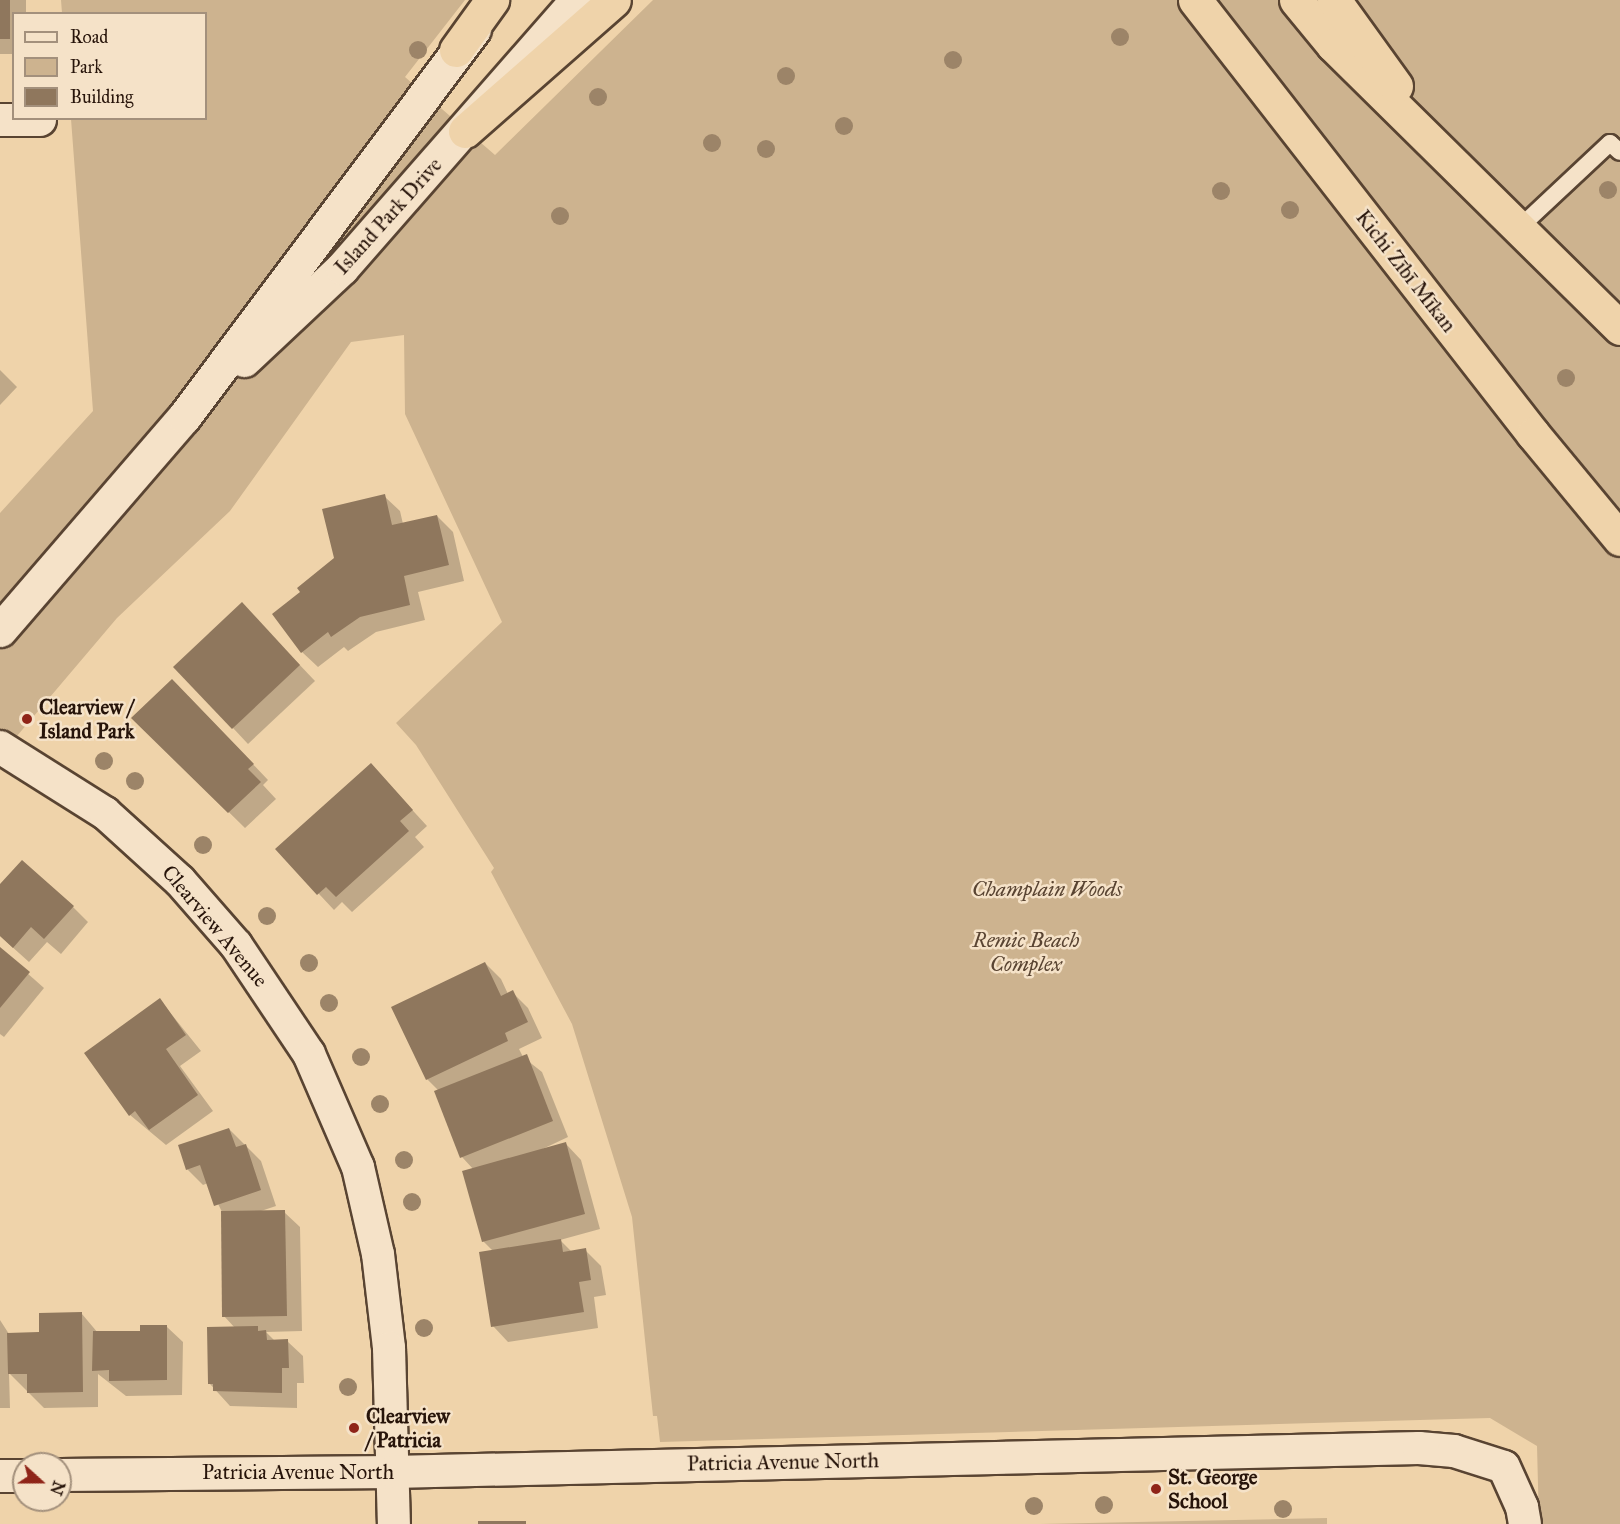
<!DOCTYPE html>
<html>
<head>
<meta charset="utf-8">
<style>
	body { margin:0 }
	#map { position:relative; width:1620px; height:1524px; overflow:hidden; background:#efd3aa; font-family:"IM FELL Great Primer",serif }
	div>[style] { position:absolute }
	.green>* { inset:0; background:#cdb38f }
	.shadow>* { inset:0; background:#0003 }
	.building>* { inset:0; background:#8f775d }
	.roads { filter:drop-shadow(2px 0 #594432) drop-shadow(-2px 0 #594432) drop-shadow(0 2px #594432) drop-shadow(0 -2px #594432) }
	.service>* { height:16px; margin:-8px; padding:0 8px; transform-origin:8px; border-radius:8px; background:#f5e2c8 }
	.minor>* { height:32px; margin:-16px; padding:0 16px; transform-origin:16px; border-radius:16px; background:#f5e2c8 }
	.secondary>* { height:33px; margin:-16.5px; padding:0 16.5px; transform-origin:16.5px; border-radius:16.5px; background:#f5e2c8 }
	.trunk>* { height:33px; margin:-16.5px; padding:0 16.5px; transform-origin:16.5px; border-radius:16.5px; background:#efd3aa }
	.trees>* { width:18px; height:18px; margin:-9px; border-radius:50%; background:#9c8468 }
	.dots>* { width:16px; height:16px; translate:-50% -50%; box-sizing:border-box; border:3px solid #f5e2c8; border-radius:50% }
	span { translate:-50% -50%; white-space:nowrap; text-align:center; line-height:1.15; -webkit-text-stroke:5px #f5e2c8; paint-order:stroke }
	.street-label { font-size:21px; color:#27140a }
	.poi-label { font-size:21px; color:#27140a; font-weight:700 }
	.left { translate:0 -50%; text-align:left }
	.park-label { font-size:21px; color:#594432; font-style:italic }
	.legend { position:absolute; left:12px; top:12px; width:195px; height:108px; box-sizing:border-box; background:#f5e2c8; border:2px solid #a3907c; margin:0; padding:8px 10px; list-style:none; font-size:18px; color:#27140a }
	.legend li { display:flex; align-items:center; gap:12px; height:30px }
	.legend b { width:30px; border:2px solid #a3907c }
	.north { position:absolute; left:12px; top:1452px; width:60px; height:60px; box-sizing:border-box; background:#f5e2c8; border:2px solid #a3907c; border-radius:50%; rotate:111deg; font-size:16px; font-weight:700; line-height:24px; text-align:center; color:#27140a }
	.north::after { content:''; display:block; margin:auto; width:21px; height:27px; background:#8f2418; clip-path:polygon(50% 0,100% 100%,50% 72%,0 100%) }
</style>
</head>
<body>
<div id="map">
	<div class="green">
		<div style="clip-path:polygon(61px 0,465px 0,405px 77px,495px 155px,653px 0,1620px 0,1620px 1524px,1539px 1524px,1537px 1446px,1490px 1418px,660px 1442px,657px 1416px,653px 1416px,632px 1217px,572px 1024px,491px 872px,494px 868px,416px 745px,396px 723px,502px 622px,405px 414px,404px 335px,351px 342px,230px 511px,117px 618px,0 756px,0 513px,93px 411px,71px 119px,206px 118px,206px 14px,62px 13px)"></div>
		<div style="clip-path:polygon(1327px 1518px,1327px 1524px,1040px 1524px)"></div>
	</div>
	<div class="shadow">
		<div style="clip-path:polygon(0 0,26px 0,26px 14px,14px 14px,14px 54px,0 54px)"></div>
		<div style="clip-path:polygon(0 370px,17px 387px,0 405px)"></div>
		<div style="clip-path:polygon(384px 496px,400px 511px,403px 524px,437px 516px,453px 532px,464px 581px,418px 592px,425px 620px,376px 632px,348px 651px,344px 647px,318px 667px,302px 652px,303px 593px,336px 558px)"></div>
		<div style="clip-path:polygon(257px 620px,315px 681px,248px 744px,233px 728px)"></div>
		<div style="clip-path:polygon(188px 696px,268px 780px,263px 785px,276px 799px,245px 828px,133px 718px)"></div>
		<div style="clip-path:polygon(371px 765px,427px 826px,415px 837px,424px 847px,352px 912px,342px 902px,334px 910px,277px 849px)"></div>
		<div style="clip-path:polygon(0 886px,73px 907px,88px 922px,61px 954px,47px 942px,29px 962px,0 936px)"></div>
		<div style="clip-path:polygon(0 949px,44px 988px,4px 1037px,0 1034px)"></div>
		<div style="clip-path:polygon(485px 963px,501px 979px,508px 994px,512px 992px,528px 1008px,542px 1038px,519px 1049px,523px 1057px,542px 1072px,568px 1137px,534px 1153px,566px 1144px,581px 1160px,600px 1229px,560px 1240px,572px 1252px,585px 1250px,601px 1266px,606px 1295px,594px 1297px,598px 1328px,508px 1342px,493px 1326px,493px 1251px,483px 1241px,474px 1170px,462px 1157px,436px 1092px,439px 1091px,427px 1079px)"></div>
		<div style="clip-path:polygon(160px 1000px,201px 1051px,180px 1066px,213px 1111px,166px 1145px,130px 1115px)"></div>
		<div style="clip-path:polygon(229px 1129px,261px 1161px,276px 1206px,261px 1211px,284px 1212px,300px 1227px,302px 1331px,266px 1332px,275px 1341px,287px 1341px,303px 1356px,304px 1383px,297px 1383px,297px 1408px,230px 1406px,210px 1384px,235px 1328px,224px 1316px,222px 1212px,208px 1183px,203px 1185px,187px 1169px)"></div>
		<div style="clip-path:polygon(82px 1314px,98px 1333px,142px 1333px,167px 1327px,183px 1342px,182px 1395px,126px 1396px,98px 1374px,98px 1407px,44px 1408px,9px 1373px,10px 1408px,0 1408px,0 1320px,9px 1334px,41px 1334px)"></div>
	</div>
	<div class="building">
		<div style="clip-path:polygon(0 0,10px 0,10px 39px,0 39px)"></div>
		<div style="clip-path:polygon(385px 494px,392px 525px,437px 515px,449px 565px,404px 576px,410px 605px,360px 617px,331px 637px,328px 632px,301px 653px,272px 614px,300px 592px,297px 588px,334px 558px,322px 509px)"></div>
		<div style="clip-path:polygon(242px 602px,300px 665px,232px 729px,173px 667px)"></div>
		<div style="clip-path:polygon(172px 679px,254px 764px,248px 769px,261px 782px,228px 813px,131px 718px)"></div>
		<div style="clip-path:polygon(371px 763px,413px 810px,400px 821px,409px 831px,336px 897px,326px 887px,317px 895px,275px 849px)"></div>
		<div style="clip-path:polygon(22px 860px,74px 906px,44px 939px,31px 927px,13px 948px,0 936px,0 884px)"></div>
		<div style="clip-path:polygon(0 947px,30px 972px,0 1008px)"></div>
		<div style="clip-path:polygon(485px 962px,501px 996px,513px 990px,528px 1022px,505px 1033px,508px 1041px,426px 1080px,391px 1007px)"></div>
		<div style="clip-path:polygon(160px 998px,186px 1035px,166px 1049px,198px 1095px,149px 1130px,135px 1111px,129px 1116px,84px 1053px)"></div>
		<div style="clip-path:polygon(527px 1054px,553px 1121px,460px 1158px,434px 1091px)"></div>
		<div style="clip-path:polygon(229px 1128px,236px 1147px,246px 1144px,261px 1190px,214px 1206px,200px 1165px,186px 1170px,178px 1145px)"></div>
		<div style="clip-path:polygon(566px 1142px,585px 1214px,482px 1242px,462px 1171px)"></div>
		<div style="clip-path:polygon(285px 1210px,287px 1316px,222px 1317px,221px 1211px)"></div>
		<div style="clip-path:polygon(561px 1239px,563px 1252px,586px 1248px,591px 1280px,579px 1282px,584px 1312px,491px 1327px,479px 1252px)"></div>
		<div style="clip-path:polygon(82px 1312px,83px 1392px,27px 1393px,27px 1374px,8px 1374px,7px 1333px,39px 1332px,39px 1313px)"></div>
		<div style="clip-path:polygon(140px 1325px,167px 1325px,167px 1380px,109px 1381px,109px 1370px,92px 1371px,93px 1331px,140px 1331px)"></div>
		<div style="clip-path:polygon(258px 1326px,258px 1331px,266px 1330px,267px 1340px,288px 1339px,289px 1368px,282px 1368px,282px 1393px,213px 1391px,213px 1384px,208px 1384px,207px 1327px)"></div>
		<div style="clip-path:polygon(478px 1521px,526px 1521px,526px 1524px,478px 1524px)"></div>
	</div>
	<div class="roads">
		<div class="service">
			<div style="left:1518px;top:229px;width:126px;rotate:-43.1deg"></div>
			<div style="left:1610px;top:143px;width:13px;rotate:42deg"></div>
		</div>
		<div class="minor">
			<div style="left:0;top:120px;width:40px"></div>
			<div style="left:0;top:747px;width:124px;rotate:32.2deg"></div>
			<div style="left:105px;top:813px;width:101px;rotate:42.2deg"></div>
			<div style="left:180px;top:881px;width:85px;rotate:48.8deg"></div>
			<div style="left:236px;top:945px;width:131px;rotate:56.2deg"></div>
			<div style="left:309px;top:1054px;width:123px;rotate:66.6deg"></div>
			<div style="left:358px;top:1167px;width:89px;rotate:77.1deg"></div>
			<div style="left:378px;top:1254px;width:95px;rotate:83.3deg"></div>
			<div style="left:389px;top:1348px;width:176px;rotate:88.4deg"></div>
			<div style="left:60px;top:1475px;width:333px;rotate:-0.5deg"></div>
			<div style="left:393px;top:1472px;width:1026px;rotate:-1.34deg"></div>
			<div style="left:1419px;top:1448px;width:35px;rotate:5deg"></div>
			<div style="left:1454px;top:1451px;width:52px;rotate:17.7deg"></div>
			<div style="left:1504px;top:1467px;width:44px;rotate:65.8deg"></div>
			<div style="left:1522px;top:1507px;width:17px;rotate:80deg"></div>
			<div style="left:0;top:1476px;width:24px"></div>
		</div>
		<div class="secondary">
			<div style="left:244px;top:360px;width:134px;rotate:-43.2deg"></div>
			<div style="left:342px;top:268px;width:356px;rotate:-48.8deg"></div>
			<div style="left:0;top:630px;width:281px;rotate:-49.2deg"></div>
			<div style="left:184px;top:417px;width:484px;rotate:-53.2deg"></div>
		</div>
		<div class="trunk">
			<div style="left:1195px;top:0;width:550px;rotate:52.09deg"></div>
			<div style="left:1533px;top:434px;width:136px;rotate:50.4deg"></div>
			<div style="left:1296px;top:0;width:58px;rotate:50.6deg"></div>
			<div style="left:1333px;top:45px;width:403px;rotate:44.6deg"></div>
			<div style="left:1334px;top:0;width:106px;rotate:54.2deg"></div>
			<div style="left:456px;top:50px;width:62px;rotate:-54.2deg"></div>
			<div style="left:465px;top:131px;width:198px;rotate:-41.3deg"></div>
		</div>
	</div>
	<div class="trees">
		<div style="left:1120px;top:37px"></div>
		<div style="left:418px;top:50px"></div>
		<div style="left:953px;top:60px"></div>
		<div style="left:786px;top:76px"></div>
		<div style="left:598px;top:97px"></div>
		<div style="left:844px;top:126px"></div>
		<div style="left:712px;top:143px"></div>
		<div style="left:766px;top:149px"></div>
		<div style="left:1608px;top:190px"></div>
		<div style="left:1221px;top:191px"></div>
		<div style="left:1290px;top:210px"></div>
		<div style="left:560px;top:216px"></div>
		<div style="left:1566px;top:378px"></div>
		<div style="left:104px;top:761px"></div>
		<div style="left:135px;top:781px"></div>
		<div style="left:203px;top:845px"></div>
		<div style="left:267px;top:916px"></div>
		<div style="left:309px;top:963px"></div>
		<div style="left:329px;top:1003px"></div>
		<div style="left:361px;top:1057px"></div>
		<div style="left:380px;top:1104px"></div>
		<div style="left:404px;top:1160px"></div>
		<div style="left:412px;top:1202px"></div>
		<div style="left:424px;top:1328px"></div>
		<div style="left:348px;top:1387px"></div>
		<div style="left:1104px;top:1505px"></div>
		<div style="left:1034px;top:1506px"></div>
		<div style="left:1283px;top:1509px"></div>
	</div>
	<div class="dots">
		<div style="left:27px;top:719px;background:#8f2418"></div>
		<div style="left:354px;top:1428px;background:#8f2418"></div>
		<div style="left:1156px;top:1489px;background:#8f2418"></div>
	</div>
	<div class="street-label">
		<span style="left:388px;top:216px;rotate:-48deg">Island Park Drive</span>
		<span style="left:1406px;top:271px;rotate:52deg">Kichi Zībī Mīkan</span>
		<span style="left:215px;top:926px;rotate:50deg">Clearview Avenue</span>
		<span style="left:783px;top:1462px;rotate:-1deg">Patricia Avenue North</span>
		<span style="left:298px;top:1472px">Patricia Avenue North</span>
	</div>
	<div class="poi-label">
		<span class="left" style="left:39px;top:719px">Clearview /<br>Island Park</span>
		<span class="left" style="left:366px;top:1428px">Clearview<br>/ Patricia</span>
		<span class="left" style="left:1168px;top:1489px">St. George<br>School</span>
	</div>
	<div class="park-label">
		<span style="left:1047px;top:889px">Champlain Woods</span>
		<span style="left:1026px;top:952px">Remic Beach<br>Complex</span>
	</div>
	<ul class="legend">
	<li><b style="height:8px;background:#f5e2c8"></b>Road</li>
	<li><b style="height:16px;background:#cdb38f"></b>Park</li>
	<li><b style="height:16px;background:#8f775d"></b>Building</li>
	</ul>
	<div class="north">N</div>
</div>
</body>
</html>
